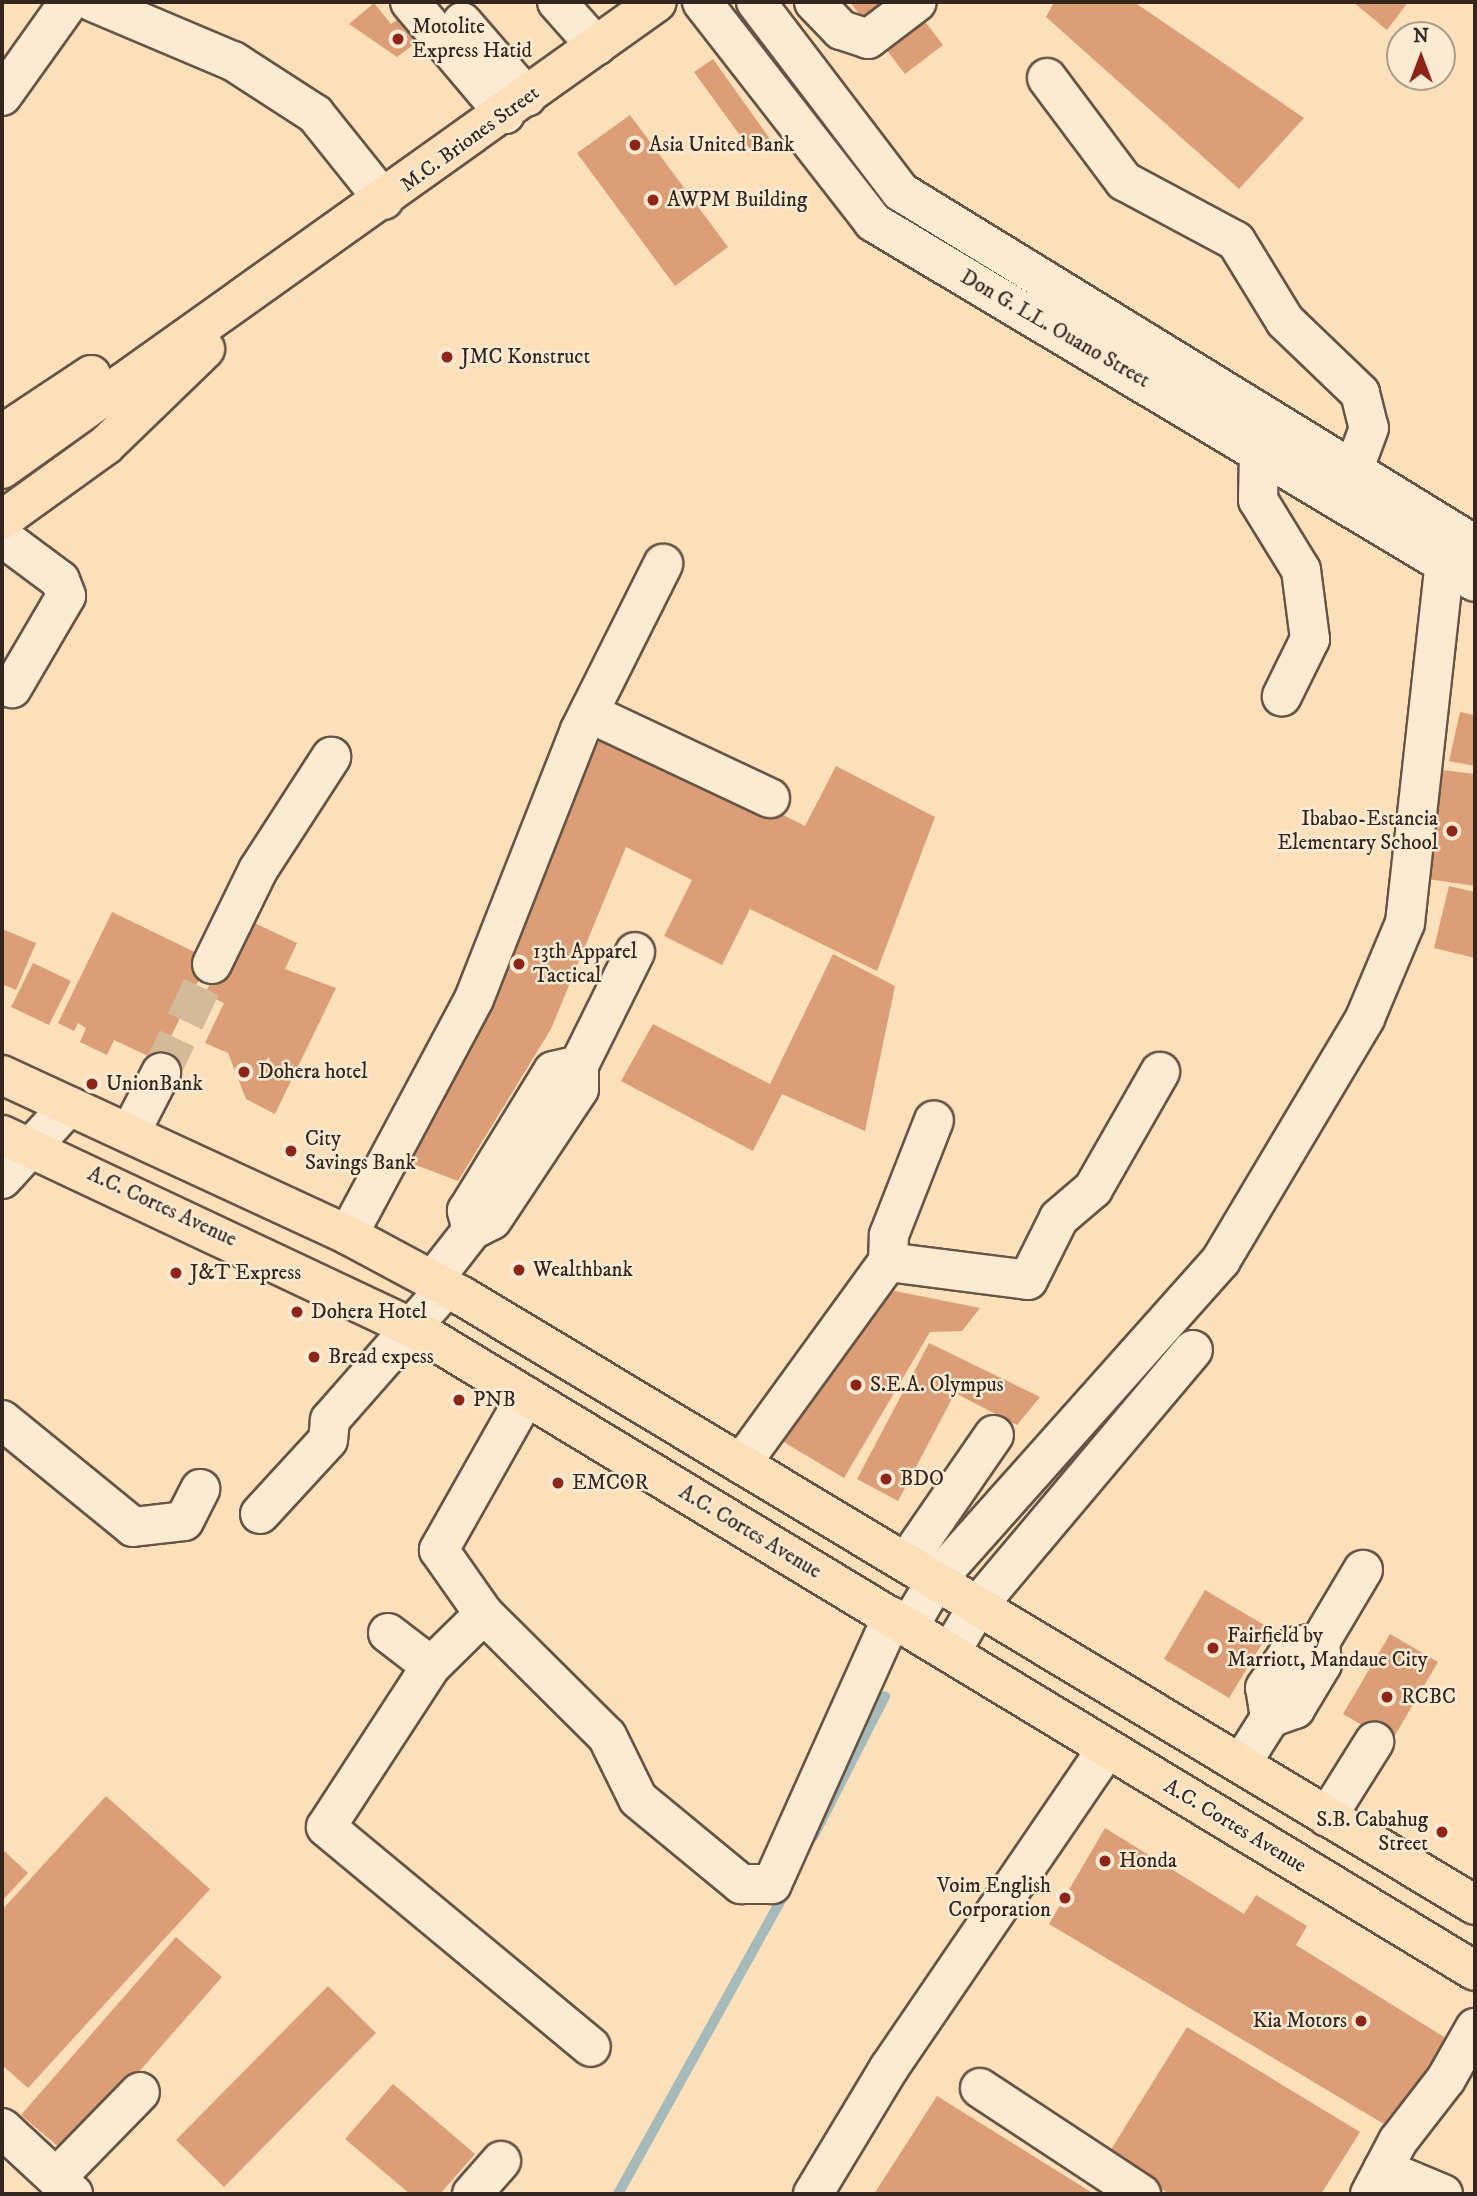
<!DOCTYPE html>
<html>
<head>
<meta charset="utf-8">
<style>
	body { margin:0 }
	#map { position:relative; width:1477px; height:2196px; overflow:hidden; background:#fbe0b9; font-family:"IM FELL DW Pica",serif }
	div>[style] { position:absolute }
	.stream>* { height:10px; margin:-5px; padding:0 5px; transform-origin:5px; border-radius:5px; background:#a5babb }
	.building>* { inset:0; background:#db9e76 }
	.minor-tunnel>* { height:38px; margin-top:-19px; transform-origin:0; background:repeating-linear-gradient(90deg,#d3bb9a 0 38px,transparent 0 57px) }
	.roads { filter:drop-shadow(2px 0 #665446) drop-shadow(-2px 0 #665446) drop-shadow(0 2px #665446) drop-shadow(0 -2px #665446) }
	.minor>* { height:38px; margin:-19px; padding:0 19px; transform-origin:19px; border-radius:19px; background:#fcebd2 }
	.major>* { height:38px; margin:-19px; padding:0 19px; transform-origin:19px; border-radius:19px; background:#fbe0b9 }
	.dots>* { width:19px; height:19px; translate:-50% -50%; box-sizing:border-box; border:4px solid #fcebd2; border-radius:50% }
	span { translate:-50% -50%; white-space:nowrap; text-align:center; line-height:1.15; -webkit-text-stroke:5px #fcebd2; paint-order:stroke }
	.poi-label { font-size:21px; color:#34251f }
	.left { translate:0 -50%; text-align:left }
	.right { translate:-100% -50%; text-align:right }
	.street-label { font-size:21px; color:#34251f }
	.frame { position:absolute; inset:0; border:4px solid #34251f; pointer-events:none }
	.north { position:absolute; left:1386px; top:21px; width:70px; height:70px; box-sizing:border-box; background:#fcebd2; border:2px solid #ac9c8a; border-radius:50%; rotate:0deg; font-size:19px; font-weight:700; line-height:28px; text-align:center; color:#34251f }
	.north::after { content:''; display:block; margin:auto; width:24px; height:32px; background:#8f2418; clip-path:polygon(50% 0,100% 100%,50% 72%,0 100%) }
</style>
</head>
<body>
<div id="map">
	<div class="stream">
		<div style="left:813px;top:1837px;width:158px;rotate:-62.9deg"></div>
		<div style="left:618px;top:2194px;width:349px;rotate:-61deg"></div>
	</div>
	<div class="building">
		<div style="clip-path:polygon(850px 2px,910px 2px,943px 45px,905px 74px)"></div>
		<div style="clip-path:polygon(1054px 2px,1134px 2px,1304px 118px,1239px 189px,1046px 17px)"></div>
		<div style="clip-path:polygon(1353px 2px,1408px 2px,1387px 30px)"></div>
		<div style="clip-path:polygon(374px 3px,391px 24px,407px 13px,425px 36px,397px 57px,349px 24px)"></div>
		<div style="clip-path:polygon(713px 59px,770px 139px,752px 152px,694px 72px)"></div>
		<div style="clip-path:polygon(630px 115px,728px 247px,675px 286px,577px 153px)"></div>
		<div style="clip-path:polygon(1460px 712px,1475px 715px,1475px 766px,1449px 761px)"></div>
		<div style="clip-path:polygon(606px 725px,805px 826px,836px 766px,935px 817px,877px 971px,750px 909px,722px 965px,664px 936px,692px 880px,626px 847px,551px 1029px,458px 1181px,408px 1162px)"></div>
		<div style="clip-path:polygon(1442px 770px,1475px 774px,1475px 886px,1428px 879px)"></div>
		<div style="clip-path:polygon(1449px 886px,1475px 892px,1475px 958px,1434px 948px)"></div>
		<div style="clip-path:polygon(112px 912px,209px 959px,159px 1061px,114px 1040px,107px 1055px,80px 1042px,86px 1028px,78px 1023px,74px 1031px,58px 1023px)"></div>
		<div style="clip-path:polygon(242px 917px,297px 943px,285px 969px,336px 988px,275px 1114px,246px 1099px,228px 1053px,205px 1043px,224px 1003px,205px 994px)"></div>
		<div style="clip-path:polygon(2px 929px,36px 943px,16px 990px,2px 984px)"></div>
		<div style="clip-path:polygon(833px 954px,895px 986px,865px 1131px,782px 1094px,753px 1151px,621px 1081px,653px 1024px,770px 1084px)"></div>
		<div style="clip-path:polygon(33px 963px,71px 981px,49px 1025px,11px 1007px)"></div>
		<div style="clip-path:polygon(880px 1288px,980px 1308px,962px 1331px,930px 1332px,844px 1478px,777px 1438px)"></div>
		<div style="clip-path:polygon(929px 1343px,1040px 1397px,1017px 1425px,955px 1393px,898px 1501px,857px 1479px)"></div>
		<div style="clip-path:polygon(1205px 1590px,1271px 1629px,1229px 1698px,1164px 1659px)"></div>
		<div style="clip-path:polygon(1390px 1634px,1438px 1662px,1391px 1742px,1343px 1714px)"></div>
		<div style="clip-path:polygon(106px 1796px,210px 1889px,28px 2088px,2px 2065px,2px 1910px)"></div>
		<div style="clip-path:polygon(1105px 1828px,1244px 1914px,1256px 1895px,1307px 1926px,1296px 1945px,1452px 2042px,1399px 2133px,1049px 1924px)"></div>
		<div style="clip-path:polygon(2px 1849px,28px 1873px,2px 1901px)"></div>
		<div style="clip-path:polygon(176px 1937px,222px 1977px,67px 2154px,21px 2115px)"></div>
		<div style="clip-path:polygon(328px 1986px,376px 2033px,224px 2187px,176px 2140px)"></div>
		<div style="clip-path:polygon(1187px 2027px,1360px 2132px,1321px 2194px,1170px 2194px,1107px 2156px)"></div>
		<div style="clip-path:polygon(393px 2084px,475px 2154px,440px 2194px,410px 2194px,345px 2139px)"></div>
		<div style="clip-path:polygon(937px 2096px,1094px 2194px,874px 2194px)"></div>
	</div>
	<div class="minor-tunnel">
		<div style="left:161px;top:1073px;width:120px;rotate:-64.9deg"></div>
	</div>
	<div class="roads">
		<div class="minor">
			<div style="left:93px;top:2px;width:152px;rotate:22.9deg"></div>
			<div style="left:233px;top:61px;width:98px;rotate:32.9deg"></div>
			<div style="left:315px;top:114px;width:110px;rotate:51.3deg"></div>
			<div style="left:410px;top:2px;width:147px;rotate:49.7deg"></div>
			<div style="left:557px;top:2px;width:59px;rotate:48.4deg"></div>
			<div style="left:702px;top:2px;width:279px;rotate:52.1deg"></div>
			<div style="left:873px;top:222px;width:701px;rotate:30.88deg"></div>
			<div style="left:756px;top:2px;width:239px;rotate:52.7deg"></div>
			<div style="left:901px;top:192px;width:674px;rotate:31.59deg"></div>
			<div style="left:814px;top:2px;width:39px;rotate:46deg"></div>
			<div style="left:841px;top:30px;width:28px;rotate:18deg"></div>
			<div style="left:868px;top:39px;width:61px;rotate:-37.1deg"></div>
			<div style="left:462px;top:22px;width:99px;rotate:49.1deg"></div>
			<div style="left:1047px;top:78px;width:129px;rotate:53.2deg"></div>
			<div style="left:1124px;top:181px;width:127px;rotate:28.2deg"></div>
			<div style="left:1236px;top:241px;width:94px;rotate:58.5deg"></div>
			<div style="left:1285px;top:321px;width:104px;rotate:43.8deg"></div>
			<div style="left:1360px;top:393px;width:36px;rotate:76deg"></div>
			<div style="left:1369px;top:428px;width:46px;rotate:110.4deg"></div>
			<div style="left:2px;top:96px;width:115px;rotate:-54.5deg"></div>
			<div style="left:1259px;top:452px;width:48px;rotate:91.2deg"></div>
			<div style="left:1258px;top:500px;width:82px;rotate:58.4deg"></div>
			<div style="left:1301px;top:570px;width:70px;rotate:82.6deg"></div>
			<div style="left:1310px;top:639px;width:64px;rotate:116.2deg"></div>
			<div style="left:2px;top:537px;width:72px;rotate:36.6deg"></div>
			<div style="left:60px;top:580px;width:17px;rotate:69deg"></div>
			<div style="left:66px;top:596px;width:107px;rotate:120.4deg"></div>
			<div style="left:589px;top:713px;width:200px;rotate:25.2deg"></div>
			<div style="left:212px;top:964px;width:105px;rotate:-63.9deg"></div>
			<div style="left:258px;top:870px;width:135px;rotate:-57.1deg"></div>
			<div style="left:130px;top:1133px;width:68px;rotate:-62.7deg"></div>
			<div style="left:2px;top:1179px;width:99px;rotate:-47.5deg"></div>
			<div style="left:472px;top:1230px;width:20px;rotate:-105deg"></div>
			<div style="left:467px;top:1211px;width:164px;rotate:-58.4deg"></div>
			<div style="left:553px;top:1071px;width:27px;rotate:-13deg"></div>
			<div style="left:348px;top:1235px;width:268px;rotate:-61.9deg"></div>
			<div style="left:474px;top:999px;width:289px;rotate:-68.5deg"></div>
			<div style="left:580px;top:730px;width:186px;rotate:-63.4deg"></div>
			<div style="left:888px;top:1262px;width:141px;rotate:7.3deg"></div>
			<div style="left:1028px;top:1280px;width:69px;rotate:-63.4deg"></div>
			<div style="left:1059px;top:1218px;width:45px;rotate:-40.5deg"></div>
			<div style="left:1093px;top:1189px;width:135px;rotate:-60.2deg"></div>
			<div style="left:433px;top:1280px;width:63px;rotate:-52deg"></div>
			<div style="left:472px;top:1230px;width:22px;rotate:-27deg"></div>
			<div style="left:492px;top:1220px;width:157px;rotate:-56.4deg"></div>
			<div style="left:579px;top:1089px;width:24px;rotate:-90deg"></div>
			<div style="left:579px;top:1065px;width:126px;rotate:-63.6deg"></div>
			<div style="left:526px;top:1396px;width:177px;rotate:119.5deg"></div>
			<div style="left:439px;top:1550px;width:78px;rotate:54.9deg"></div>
			<div style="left:484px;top:1614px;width:173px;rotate:44.8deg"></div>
			<div style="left:607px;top:1736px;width:70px;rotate:63.8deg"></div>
			<div style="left:638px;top:1799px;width:134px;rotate:39.5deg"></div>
			<div style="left:741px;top:1884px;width:31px"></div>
			<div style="left:772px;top:1884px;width:293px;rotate:-65.8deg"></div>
			<div style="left:2px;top:1420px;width:169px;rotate:39.2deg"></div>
			<div style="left:133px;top:1527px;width:51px;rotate:-6.7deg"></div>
			<div style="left:184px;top:1521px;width:36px;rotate:-63deg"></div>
			<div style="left:741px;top:1464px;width:250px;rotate:-54deg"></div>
			<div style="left:888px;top:1262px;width:27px;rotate:-88deg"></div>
			<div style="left:889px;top:1235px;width:123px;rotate:-68.6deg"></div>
			<div style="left:260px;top:1514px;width:100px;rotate:-47.4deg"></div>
			<div style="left:328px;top:1440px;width:20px;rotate:-84deg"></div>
			<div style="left:330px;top:1420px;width:177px;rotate:-48.7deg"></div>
			<div style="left:907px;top:1561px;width:153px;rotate:-55.4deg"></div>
			<div style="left:484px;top:1614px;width:74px;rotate:135.5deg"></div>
			<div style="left:431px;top:1666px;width:192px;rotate:123.1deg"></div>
			<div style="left:326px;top:1827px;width:344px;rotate:39.7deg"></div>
			<div style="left:908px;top:1628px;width:57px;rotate:-59.4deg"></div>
			<div style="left:937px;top:1579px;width:427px;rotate:-48.3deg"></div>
			<div style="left:1221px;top:1260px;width:282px;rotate:-59.2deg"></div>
			<div style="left:1365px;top:1018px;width:103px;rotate:-67.2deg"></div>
			<div style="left:1405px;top:923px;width:362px;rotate:-83.7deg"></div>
			<div style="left:388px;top:1633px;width:54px;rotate:37.5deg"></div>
			<div style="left:950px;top:1653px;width:57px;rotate:-59.4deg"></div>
			<div style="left:979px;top:1604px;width:332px;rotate:-49.9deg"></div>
			<div style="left:1270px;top:1718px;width:30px;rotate:-99deg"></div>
			<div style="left:1265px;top:1688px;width:50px;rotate:-55.7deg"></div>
			<div style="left:1293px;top:1647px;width:27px;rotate:-10deg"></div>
			<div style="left:1241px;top:1764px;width:54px;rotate:-57.8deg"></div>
			<div style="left:1270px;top:1718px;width:27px;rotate:-20deg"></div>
			<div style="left:1295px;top:1709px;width:52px;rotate:-59deg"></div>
			<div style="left:1322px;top:1664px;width:22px;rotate:-95deg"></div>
			<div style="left:1320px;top:1642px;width:84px;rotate:-59.2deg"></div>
			<div style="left:1327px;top:1817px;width:89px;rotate:-57.9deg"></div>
			<div style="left:980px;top:2088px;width:193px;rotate:33.4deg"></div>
			<div style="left:2px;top:2128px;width:97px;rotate:42.9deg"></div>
			<div style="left:1383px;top:2169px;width:65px;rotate:22.6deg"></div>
			<div style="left:56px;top:2178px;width:120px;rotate:-45.7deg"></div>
			<div style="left:472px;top:2194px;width:44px;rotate:-48.7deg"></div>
			<div style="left:813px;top:2194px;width:147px;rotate:-58.9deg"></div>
			<div style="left:889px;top:2068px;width:386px;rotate:-55.7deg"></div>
			<div style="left:1370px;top:2194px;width:60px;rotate:-62.2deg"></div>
			<div style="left:1398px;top:2141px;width:78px;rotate:-52.3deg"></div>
			<div style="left:1446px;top:2079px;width:59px;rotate:-60.4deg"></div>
		</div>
		<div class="major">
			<div style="left:2px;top:434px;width:107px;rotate:-33.5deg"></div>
			<div style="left:2px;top:469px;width:804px;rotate:-35.49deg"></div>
			<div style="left:2px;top:520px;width:128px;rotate:-35.8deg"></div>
			<div style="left:106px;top:445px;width:138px;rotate:-44.1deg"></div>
			<div style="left:2px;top:1075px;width:381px;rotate:24.8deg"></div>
			<div style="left:348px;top:1235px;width:129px;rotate:28.2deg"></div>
			<div style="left:462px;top:1296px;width:1182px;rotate:31.01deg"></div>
			<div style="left:2px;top:1135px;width:456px;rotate:25.2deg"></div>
			<div style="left:415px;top:1329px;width:1239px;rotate:31.2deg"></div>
		</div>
	</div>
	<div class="dots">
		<div style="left:398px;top:39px;background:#8f2418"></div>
		<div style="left:635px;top:145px;background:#8f2418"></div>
		<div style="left:653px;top:200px;background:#8f2418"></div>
		<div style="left:447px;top:357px;background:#8f2418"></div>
		<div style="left:1452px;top:831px;background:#8f2418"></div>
		<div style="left:519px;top:964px;background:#8f2418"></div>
		<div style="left:244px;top:1072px;background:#8f2418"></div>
		<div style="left:92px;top:1084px;background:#8f2418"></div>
		<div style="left:291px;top:1151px;background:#8f2418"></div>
		<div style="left:519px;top:1270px;background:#8f2418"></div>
		<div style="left:176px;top:1273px;background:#8f2418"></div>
		<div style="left:297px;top:1312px;background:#8f2418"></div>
		<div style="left:314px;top:1357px;background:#8f2418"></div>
		<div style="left:856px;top:1385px;background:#8f2418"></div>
		<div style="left:459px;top:1400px;background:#8f2418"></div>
		<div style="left:886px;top:1479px;background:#8f2418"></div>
		<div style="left:558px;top:1483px;background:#8f2418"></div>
		<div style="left:1213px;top:1648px;background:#8f2418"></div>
		<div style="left:1387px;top:1697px;background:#8f2418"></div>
		<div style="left:1442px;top:1832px;background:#8f2418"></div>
		<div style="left:1105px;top:1861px;background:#8f2418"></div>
		<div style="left:1065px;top:1898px;background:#8f2418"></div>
		<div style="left:1361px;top:2021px;background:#8f2418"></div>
	</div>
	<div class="poi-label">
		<span class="left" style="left:412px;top:39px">Motolite<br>Express Hatid</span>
		<span class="left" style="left:649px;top:145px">Asia United Bank</span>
		<span class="left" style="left:667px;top:200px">AWPM Building</span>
		<span class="left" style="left:461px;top:357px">JMC Konstruct</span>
		<span class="right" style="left:1438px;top:831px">Ibabao-Estancia<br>Elementary School</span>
		<span class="left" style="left:533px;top:964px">13th Apparel<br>Tactical</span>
		<span class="left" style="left:258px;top:1072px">Dohera hotel</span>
		<span class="left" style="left:106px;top:1084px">UnionBank</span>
		<span class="left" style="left:305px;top:1151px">City<br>Savings Bank</span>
		<span class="left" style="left:533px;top:1270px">Wealthbank</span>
		<span class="left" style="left:190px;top:1273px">J&amp;T Express</span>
		<span class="left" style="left:311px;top:1312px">Dohera Hotel</span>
		<span class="left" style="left:328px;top:1357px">Bread expess</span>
		<span class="left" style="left:870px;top:1385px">S.E.A. Olympus</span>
		<span class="left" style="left:473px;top:1400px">PNB</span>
		<span class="left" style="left:900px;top:1479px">BDO</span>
		<span class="left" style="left:572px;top:1483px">EMCOR</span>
		<span class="left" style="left:1227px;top:1648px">Fairfield by<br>Marriott, Mandaue City</span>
		<span class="left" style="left:1401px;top:1697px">RCBC</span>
		<span class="right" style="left:1428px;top:1832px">S.B. Cabahug<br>Street</span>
		<span class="left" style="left:1119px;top:1861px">Honda</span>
		<span class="right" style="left:1051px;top:1898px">Voim English<br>Corporation</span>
		<span class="right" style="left:1347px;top:2021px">Kia Motors</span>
	</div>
	<div class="street-label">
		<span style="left:470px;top:139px;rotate:-36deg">M.C. Briones Street</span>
		<span style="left:1055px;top:329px;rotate:30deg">Don G. LL. Ouano Street</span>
		<span style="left:162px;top:1207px;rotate:25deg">A.C. Cortes Avenue</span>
		<span style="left:750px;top:1532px;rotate:31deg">A.C. Cortes Avenue</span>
		<span style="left:1235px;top:1826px;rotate:31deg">A.C. Cortes Avenue</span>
	</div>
	<div class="frame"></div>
	<div class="north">N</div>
</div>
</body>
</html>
